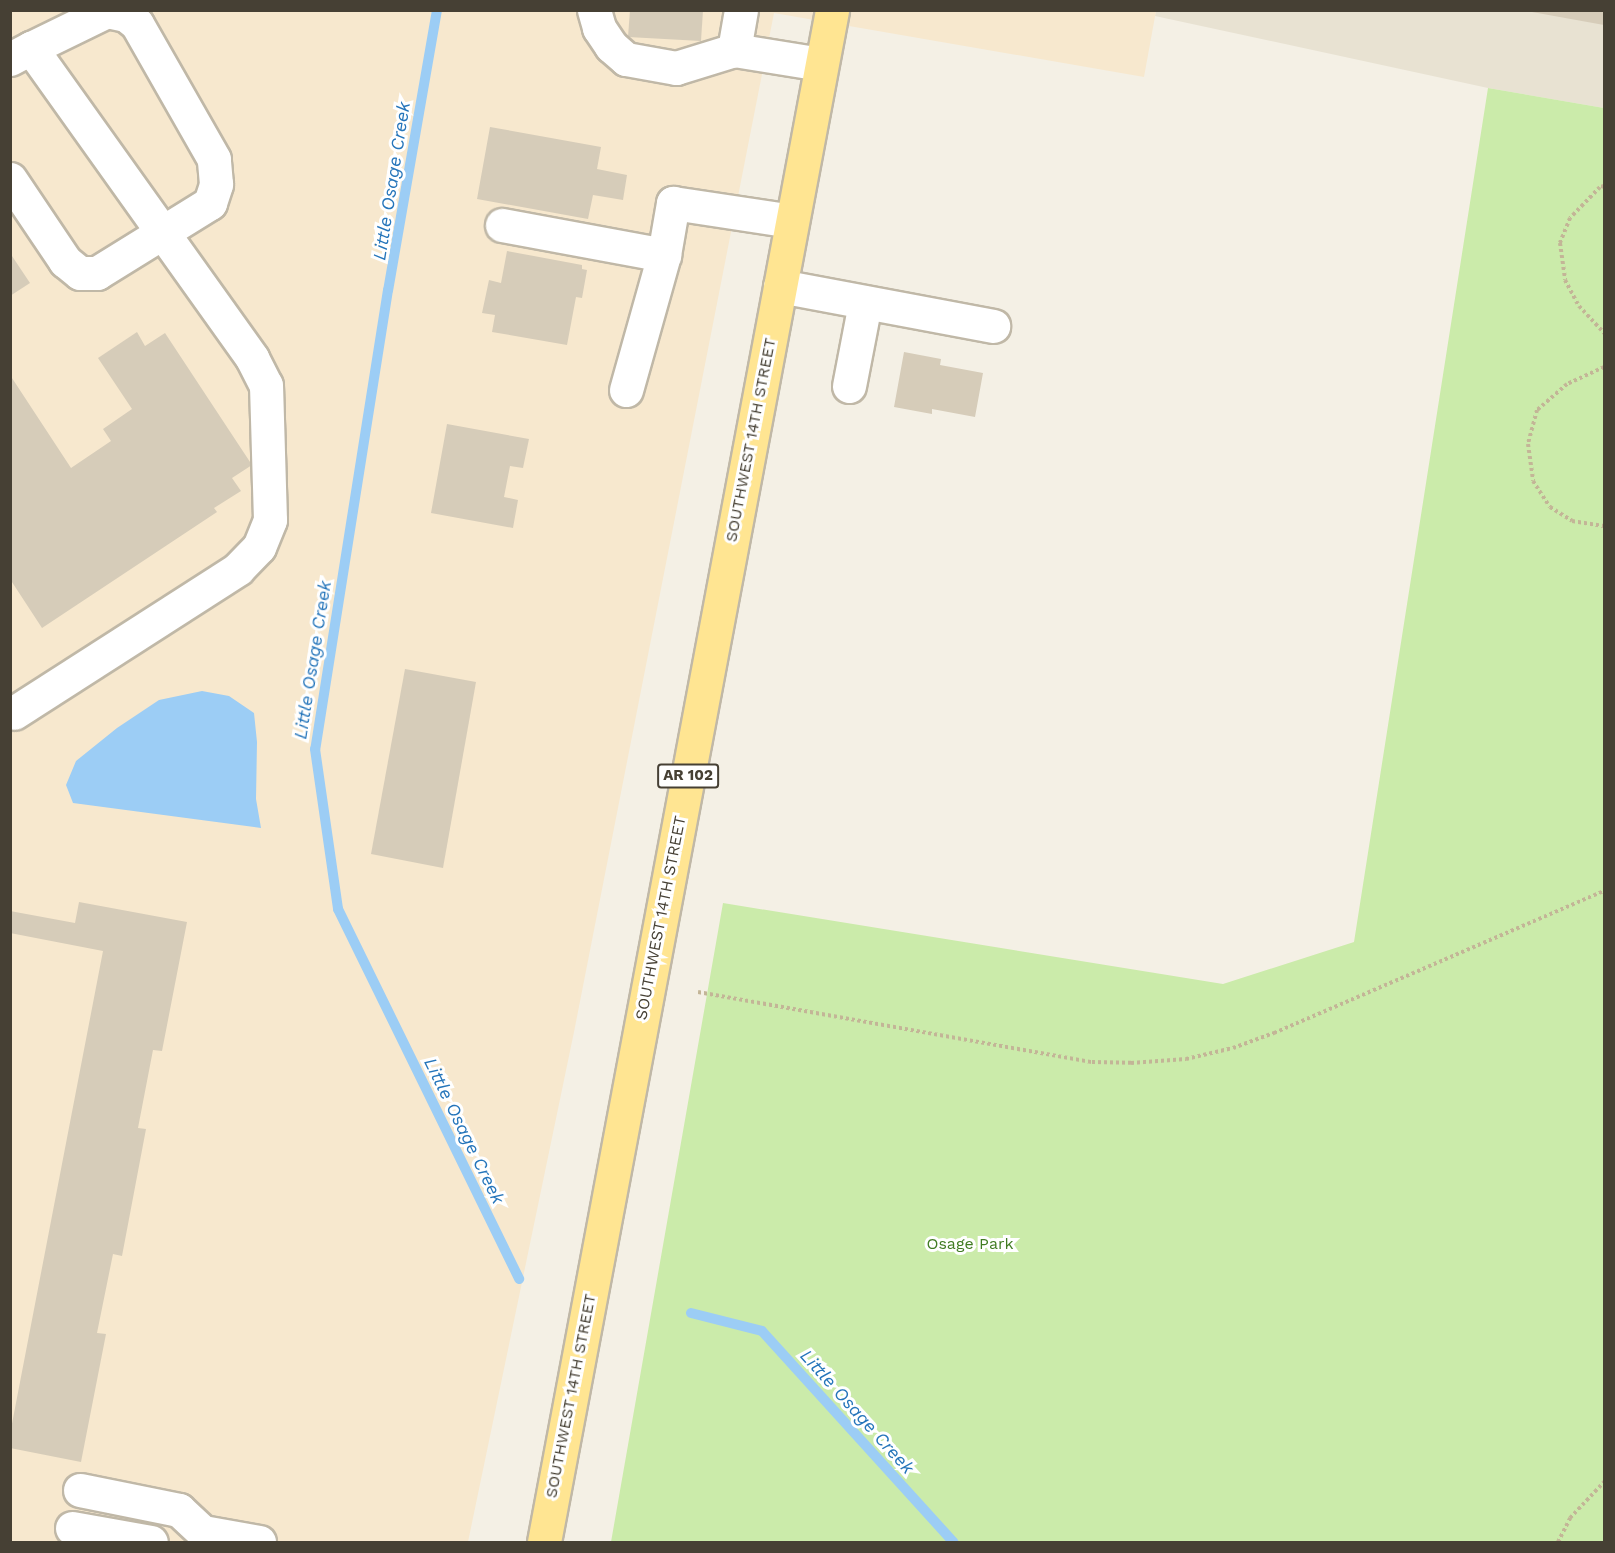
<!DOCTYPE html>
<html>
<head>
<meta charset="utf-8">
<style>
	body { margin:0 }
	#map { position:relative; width:1615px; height:1553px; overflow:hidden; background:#f4f0e5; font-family:"Work Sans",sans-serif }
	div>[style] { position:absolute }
	.residential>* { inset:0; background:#e8e2d2 }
	.commercial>* { inset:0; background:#f7e8ce }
	.green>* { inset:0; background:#cbebaa }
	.water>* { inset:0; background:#9ccdf5 }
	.stream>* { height:10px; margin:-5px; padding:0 5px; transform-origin:5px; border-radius:5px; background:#9ccdf5 }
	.building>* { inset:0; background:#d6ccb9 }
	.path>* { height:4px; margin-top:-2px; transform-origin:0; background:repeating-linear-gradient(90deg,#c3b597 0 3px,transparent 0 6px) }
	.roads { filter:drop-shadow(2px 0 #c0b8a7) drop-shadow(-2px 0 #c0b8a7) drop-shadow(0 2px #c0b8a7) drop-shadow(0 -2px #c0b8a7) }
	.minor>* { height:33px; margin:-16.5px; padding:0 16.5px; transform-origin:16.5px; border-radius:16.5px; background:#fff }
	.major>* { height:33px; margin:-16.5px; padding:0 16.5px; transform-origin:16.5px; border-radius:16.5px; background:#ffe592 }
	span { translate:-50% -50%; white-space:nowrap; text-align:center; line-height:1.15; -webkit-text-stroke:6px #fff; paint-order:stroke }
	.shield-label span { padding:2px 4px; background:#fff; border:2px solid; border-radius:4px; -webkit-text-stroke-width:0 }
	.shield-label { font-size:15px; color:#464034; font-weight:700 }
	.street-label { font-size:16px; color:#464034 }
	.park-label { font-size:16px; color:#417c23 }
	.water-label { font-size:18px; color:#2575ba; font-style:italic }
	.frame { position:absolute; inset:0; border:12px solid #464034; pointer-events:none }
</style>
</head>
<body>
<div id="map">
	<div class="residential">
		<div style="clip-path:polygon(1156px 10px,1604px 11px,1604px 108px,1488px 88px,1155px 16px)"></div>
	</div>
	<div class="commercial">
		<div style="clip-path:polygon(11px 11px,1156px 11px,1144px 77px,774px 13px,574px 1032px,468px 1542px,11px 1542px)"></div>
	</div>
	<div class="green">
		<div style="clip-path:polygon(1488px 88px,1604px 108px,1604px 1542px,611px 1542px,723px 903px,1223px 984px,1354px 942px)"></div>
	</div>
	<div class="water">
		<div style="clip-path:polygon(202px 691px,229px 696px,254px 713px,257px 742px,256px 799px,261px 828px,73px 803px,66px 785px,76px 761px,117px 728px,159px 700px)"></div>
	</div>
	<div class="stream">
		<div style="left:437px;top:10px;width:284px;rotate:99.9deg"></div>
		<div style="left:388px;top:290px;width:465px;rotate:99deg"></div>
		<div style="left:315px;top:749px;width:162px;rotate:81.8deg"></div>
		<div style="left:338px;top:909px;width:412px;rotate:63.9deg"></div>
		<div style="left:691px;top:1313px;width:73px;rotate:14.2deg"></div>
		<div style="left:762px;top:1331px;width:285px;rotate:47.8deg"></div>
	</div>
	<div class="building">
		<div style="clip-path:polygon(630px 10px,703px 10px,701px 41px,628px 37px)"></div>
		<div style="clip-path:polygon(1532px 10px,1604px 10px,1604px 25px,1532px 12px)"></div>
		<div style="clip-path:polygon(490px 127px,601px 147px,597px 169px,627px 175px,623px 200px,593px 195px,588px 219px,477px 199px)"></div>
		<div style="clip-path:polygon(507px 251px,582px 265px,582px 269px,587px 270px,582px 298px,576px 297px,567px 345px,492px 332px,495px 315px,482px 313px,489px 280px,501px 283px)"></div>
		<div style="clip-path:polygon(10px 253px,30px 283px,10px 296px)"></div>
		<div style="clip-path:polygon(137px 332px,145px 346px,165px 333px,252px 465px,232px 478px,241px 491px,214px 508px,217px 512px,42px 628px,10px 579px,10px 375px,71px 468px,111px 441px,103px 429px,132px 409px,98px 358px)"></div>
		<div style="clip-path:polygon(904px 352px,941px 359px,940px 365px,983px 373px,975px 417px,932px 409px,932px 414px,894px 407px)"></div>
		<div style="clip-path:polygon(447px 424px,529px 439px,523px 468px,510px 466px,504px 497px,518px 500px,513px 528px,431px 513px)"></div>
		<div style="clip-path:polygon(405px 669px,476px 682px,443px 868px,371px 854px)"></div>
		<div style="clip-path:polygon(79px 902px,187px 922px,162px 1051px,153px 1050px,138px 1128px,146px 1129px,122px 1256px,113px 1254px,97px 1333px,106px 1334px,81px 1462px,10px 1448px,10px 1434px,103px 951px,10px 933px,10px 911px,75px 923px)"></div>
	</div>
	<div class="path">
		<div style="left:1604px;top:186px;width:4px;rotate:166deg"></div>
		<div style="left:1600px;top:187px;width:43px;rotate:134.1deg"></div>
		<div style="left:1570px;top:218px;width:27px;rotate:112deg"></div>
		<div style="left:1560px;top:243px;width:37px;rotate:82deg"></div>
		<div style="left:1565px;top:280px;width:30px;rotate:62deg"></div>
		<div style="left:1579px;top:306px;width:37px;rotate:47deg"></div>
		<div style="left:1604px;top:367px;width:41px;rotate:155.3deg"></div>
		<div style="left:1567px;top:384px;width:40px;rotate:139deg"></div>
		<div style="left:1537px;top:410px;width:35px;rotate:105deg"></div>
		<div style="left:1528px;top:444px;width:37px;rotate:82deg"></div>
		<div style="left:1533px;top:481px;width:31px;rotate:57deg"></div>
		<div style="left:1550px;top:507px;width:26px;rotate:32deg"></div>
		<div style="left:1572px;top:521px;width:32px;rotate:9deg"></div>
		<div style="left:698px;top:992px;width:400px;rotate:10.1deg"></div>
		<div style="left:1092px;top:1062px;width:39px;rotate:1deg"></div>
		<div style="left:1131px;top:1063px;width:55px;rotate:-4.2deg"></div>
		<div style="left:1186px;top:1059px;width:48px;rotate:-13.2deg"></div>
		<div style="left:1233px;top:1048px;width:44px;rotate:-20.1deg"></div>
		<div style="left:1274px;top:1033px;width:359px;rotate:-23.3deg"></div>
		<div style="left:1558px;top:1542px;width:27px;rotate:-63deg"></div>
		<div style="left:1570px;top:1518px;width:50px;rotate:-46.6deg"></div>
	</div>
	<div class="roads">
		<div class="minor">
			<div style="left:594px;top:10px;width:19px;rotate:74deg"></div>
			<div style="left:599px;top:28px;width:22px;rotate:56deg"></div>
			<div style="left:611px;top:46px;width:20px;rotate:41deg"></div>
			<div style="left:626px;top:59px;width:51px;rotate:10.2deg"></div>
			<div style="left:676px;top:68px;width:61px;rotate:-17.2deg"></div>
			<div style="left:741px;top:10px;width:41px;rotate:99.9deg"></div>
			<div style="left:734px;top:50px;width:88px;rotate:9.1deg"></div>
			<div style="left:10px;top:59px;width:24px;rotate:-28deg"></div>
			<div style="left:31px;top:48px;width:381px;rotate:54.5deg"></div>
			<div style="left:252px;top:358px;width:30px;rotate:63deg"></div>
			<div style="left:266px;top:385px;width:135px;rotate:88.3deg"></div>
			<div style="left:270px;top:520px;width:29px;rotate:112deg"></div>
			<div style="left:259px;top:547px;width:30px;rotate:134deg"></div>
			<div style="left:238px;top:569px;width:266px;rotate:147.3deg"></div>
			<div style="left:10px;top:179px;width:99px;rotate:56.1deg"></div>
			<div style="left:65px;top:261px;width:19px;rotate:39deg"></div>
			<div style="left:80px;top:273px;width:17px"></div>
			<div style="left:97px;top:273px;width:133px;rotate:-31.8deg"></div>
			<div style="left:210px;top:203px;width:20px;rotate:-72deg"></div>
			<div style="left:216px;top:184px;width:25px;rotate:-95deg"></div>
			<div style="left:214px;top:159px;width:155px;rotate:-119.7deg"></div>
			<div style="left:137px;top:24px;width:14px;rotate:-141deg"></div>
			<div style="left:126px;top:15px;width:19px;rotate:-168deg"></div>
			<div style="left:107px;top:11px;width:85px;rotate:154deg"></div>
			<div style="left:502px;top:225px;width:165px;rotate:10.5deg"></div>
			<div style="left:780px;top:286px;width:217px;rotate:10.6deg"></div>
			<div style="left:849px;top:386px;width:85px;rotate:-79.1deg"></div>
			<div style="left:626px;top:390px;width:140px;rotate:-74.3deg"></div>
			<div style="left:664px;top:255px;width:53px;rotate:-80.2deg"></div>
			<div style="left:673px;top:203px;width:120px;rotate:8.6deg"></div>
			<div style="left:80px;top:1490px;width:101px;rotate:11.4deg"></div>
			<div style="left:179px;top:1510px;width:33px;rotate:43deg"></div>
			<div style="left:203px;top:1532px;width:57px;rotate:10.1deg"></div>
			<div style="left:72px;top:1528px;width:80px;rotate:10deg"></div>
		</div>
		<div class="major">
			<div style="left:544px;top:1542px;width:1559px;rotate:-79.35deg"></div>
		</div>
	</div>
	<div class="shield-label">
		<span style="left:688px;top:776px">AR 102</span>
	</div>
	<div class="street-label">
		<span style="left:751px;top:440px;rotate:-79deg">SOUTHWEST 14TH STREET</span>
		<span style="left:661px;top:918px;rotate:-79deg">SOUTHWEST 14TH STREET</span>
		<span style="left:571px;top:1396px;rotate:-79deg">SOUTHWEST 14TH STREET</span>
	</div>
	<div class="park-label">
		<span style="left:970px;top:1244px">Osage Park</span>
	</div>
	<div class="water-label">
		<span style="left:392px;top:181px;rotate:-81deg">Little Osage Creek</span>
		<span style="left:313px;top:660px;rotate:-81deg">Little Osage Creek</span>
		<span style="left:464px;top:1131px;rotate:64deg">Little Osage Creek</span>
		<span style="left:857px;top:1412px;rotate:48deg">Little Osage Creek</span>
	</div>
	<div class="frame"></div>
</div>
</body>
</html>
